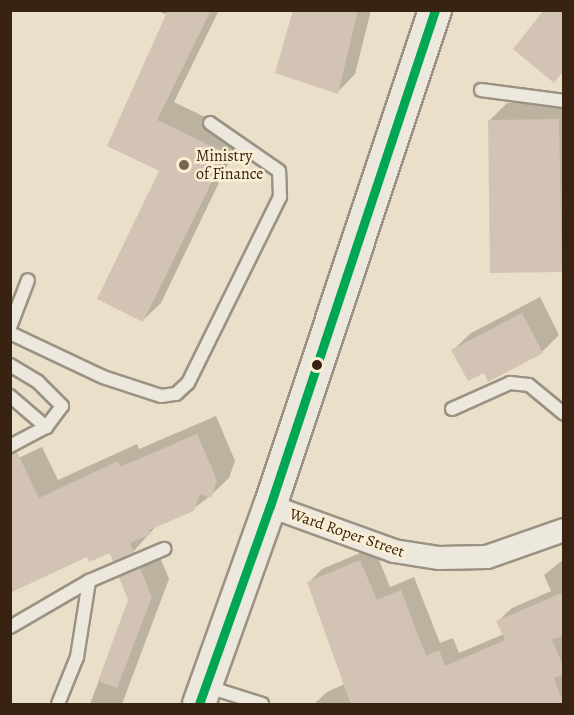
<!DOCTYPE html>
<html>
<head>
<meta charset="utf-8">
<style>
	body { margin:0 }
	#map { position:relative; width:574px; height:715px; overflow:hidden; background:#eae0c9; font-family:Alegreya,serif }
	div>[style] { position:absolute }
	.shadow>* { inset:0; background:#0003 }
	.building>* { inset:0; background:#d3c3b5 }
	.roads { filter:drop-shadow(2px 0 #9b9283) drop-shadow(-2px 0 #9b9283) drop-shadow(0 2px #9b9283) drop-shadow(0 -2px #9b9283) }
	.service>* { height:12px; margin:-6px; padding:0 6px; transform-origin:6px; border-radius:6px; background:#ede8dd }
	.minor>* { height:22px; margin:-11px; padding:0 11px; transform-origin:11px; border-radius:11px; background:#ede8dd }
	.secondary>* { height:32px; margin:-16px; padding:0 16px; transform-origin:16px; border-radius:16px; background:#ede8dd }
	.bus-1>* { height:9px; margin:-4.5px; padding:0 4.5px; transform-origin:4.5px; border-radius:4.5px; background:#00a651 }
	.dots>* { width:16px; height:16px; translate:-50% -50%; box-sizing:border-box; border:3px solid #faefd3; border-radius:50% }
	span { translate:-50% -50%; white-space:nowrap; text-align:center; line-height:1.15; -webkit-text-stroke:5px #faefd3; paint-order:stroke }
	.poi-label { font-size:16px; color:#382312 }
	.left { translate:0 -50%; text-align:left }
	.street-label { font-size:16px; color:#382312 }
	.frame { position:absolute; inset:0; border:12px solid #382312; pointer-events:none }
</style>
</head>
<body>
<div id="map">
	<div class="shadow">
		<div style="clip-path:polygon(156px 10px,219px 10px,174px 102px,242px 135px,161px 303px,143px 320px,161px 170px,109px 145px,167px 15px)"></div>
		<div style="clip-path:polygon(295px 10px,371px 10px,355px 74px,338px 92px)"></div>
		<div style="clip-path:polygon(564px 102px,564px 268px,561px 270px,490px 120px,507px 103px)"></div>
		<div style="clip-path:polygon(540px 297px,559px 335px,542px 352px,453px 350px,471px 333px)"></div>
		<div style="clip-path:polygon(216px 416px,235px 461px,229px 478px,210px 496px,193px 509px,158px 524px,133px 552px,87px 555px,10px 591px,10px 462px,42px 447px,58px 480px,137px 444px,139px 449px)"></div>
		<div style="clip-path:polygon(374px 547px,390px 587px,414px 577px,440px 643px,453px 638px,459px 653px,504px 634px,498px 621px,512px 608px,551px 591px,544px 575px,564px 559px,564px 704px,314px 704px,327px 692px,345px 684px,308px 583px,322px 569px)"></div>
		<div style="clip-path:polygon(158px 552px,169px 579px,122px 704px,90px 704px,130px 600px,121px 577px,139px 560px)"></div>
	</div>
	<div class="building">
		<div style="clip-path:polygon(168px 10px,211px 10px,157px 120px,226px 153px,143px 322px,97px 299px,159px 171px,107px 146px)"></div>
		<div style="clip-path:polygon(293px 10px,358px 10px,338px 94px,275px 73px)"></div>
		<div style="clip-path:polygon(544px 10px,564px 10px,564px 70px,554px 83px,513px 49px)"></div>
		<div style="clip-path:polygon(559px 119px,562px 272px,490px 273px,488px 120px)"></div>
		<div style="clip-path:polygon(522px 313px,543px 353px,488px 382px,484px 373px,468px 381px,451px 350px)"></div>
		<div style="clip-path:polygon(197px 434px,217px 480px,211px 498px,200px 494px,194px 511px,149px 530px,151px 534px,130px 543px,134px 553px,113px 562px,110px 553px,89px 562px,87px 557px,10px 593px,10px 454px,17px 452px,39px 498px,118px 461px,120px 467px)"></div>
		<div style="clip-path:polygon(360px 560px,377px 600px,401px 590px,426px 656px,439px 650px,445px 666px,505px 640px,496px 621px,564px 592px,564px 635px,552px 640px,564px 668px,564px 674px,554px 678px,564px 705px,351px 705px,307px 582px)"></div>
		<div style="clip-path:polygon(140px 568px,152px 597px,117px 688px,98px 681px,128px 600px,119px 577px)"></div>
	</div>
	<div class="roads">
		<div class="service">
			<div style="left:481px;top:90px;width:84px;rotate:7.5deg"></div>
			<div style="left:10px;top:327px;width:50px;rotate:-69deg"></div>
			<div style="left:10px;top:333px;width:103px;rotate:25.3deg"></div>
			<div style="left:103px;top:377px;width:61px;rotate:18.1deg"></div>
			<div style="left:161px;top:396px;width:15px;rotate:-8deg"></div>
			<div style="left:176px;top:394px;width:16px;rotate:-43deg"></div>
			<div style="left:188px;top:383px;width:208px;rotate:-63.7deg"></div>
			<div style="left:280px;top:197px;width:26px;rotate:-92deg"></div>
			<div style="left:279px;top:171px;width:84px;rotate:-145.2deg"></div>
			<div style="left:10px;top:365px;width:33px;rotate:31deg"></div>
			<div style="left:38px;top:382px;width:34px;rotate:45deg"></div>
			<div style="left:62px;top:406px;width:26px;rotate:127deg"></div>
			<div style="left:46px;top:427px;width:41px;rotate:152.2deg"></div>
			<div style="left:10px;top:396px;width:48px;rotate:40.7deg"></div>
			<div style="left:452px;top:409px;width:64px;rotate:-24.1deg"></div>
			<div style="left:510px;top:383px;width:19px;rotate:6deg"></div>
			<div style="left:529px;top:385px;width:45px;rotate:39.6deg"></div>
			<div style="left:10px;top:627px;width:91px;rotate:-30.2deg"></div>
			<div style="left:89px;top:581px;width:82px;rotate:-23.1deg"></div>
			<div style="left:205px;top:686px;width:60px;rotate:17.5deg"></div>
			<div style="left:58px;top:704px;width:51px;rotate:-68deg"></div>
			<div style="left:77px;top:657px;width:77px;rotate:-81deg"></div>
		</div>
		<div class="minor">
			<div style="left:270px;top:506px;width:132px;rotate:19.9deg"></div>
			<div style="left:394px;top:551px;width:46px;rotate:8.8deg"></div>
			<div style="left:439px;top:558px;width:48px;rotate:-1.2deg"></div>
			<div style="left:487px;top:557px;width:82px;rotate:-19.3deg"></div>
		</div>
		<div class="secondary">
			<div style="left:199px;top:704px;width:210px;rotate:-70.3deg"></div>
			<div style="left:270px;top:506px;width:523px;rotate:-71.6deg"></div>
		</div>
	</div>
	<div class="bus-1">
		<div style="left:199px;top:704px;width:210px;rotate:-70.3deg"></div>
		<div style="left:270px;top:506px;width:523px;rotate:-71.6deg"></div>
	</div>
	<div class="dots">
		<div style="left:184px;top:165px;background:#766552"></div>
		<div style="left:317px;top:365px;background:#382312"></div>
	</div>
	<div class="poi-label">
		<span class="left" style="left:196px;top:165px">Ministry<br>of Finance</span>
	</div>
	<div class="street-label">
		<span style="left:347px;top:533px;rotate:19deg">Ward Roper Street</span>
	</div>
	<div class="frame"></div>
</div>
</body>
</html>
